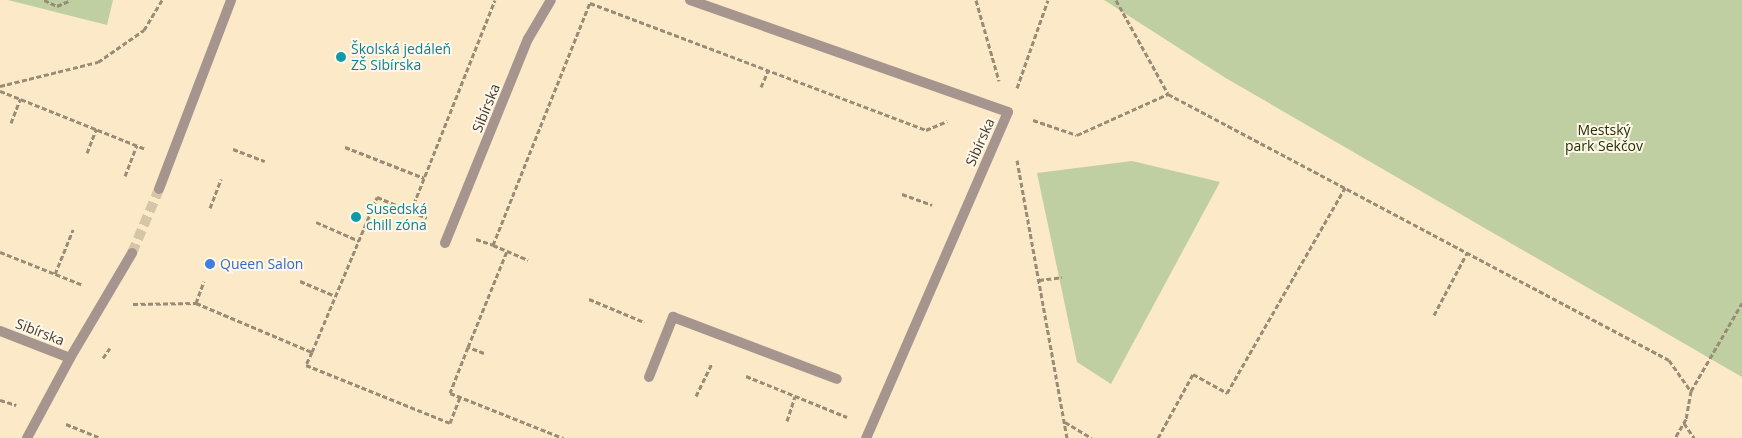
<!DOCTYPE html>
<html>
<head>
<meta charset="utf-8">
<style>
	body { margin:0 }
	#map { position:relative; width:1742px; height:438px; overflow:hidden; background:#fbe9c7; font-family:"Open Sans",sans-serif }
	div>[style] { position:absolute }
	.green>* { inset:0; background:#c0cfa2 }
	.minor-tunnel>* { height:10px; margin-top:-5px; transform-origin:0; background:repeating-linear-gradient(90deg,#d6c6a8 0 10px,transparent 0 15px) }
	.path>* { height:3px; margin-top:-1.5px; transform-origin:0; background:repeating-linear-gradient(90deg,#998c76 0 5px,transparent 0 7.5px) }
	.service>* { height:10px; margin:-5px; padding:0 5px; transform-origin:5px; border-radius:5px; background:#a5958e }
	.minor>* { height:10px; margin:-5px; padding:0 5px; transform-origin:5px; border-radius:5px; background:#a5958e }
	.dots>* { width:14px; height:14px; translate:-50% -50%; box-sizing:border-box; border:2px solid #fff8ea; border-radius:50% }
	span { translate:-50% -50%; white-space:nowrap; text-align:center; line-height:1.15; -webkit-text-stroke:4px #fff8ea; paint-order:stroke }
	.culture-label { font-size:14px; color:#0d838f }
	.left { translate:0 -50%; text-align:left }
	.street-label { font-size:14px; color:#413a2d }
	.park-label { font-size:14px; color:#253100 }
	.shop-label { font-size:14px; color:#366cbe }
</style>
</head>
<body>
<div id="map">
	<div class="green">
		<div style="clip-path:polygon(8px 0,113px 0,107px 25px)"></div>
		<div style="clip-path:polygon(1104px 0,1742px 0,1742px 377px,1224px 77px)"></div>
		<div style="clip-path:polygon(1132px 161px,1220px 182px,1111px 384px,1077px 362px,1037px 173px)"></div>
	</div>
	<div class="minor-tunnel">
		<div style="left:132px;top:253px;width:69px;rotate:-67.1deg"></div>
	</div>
	<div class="path">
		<div style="left:44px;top:0;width:14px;rotate:25deg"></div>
		<div style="left:57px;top:6px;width:15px;rotate:-23deg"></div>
		<div style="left:976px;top:0;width:84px;rotate:74.1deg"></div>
		<div style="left:1116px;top:0;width:107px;rotate:61deg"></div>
		<div style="left:0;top:86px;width:101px;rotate:-13.8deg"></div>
		<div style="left:98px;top:62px;width:56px;rotate:-34.8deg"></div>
		<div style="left:144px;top:30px;width:35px;rotate:-59deg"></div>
		<div style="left:761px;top:87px;width:17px;rotate:-66deg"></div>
		<div style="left:1017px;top:88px;width:93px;rotate:-70.6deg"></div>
		<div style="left:0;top:91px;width:157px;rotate:21.7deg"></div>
		<div style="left:1033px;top:120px;width:46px;rotate:18.8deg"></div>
		<div style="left:1077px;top:135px;width:100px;rotate:-24.3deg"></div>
		<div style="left:1168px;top:94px;width:567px;rotate:27.97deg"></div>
		<div style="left:1669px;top:360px;width:38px;rotate:55deg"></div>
		<div style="left:1691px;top:391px;width:28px;rotate:100deg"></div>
		<div style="left:1686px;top:419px;width:22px;rotate:120deg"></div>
		<div style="left:11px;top:123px;width:26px;rotate:-69deg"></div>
		<div style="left:345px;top:147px;width:85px;rotate:21.4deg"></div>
		<div style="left:233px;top:149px;width:34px;rotate:21deg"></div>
		<div style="left:87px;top:153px;width:26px;rotate:-69deg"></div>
		<div style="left:1017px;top:160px;width:282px;rotate:79.8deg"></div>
		<div style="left:125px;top:176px;width:33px;rotate:-69deg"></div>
		<div style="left:902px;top:194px;width:32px;rotate:20deg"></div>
		<div style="left:210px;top:208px;width:31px;rotate:-69deg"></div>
		<div style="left:411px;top:211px;width:227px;rotate:-68.3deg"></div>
		<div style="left:316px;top:222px;width:47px;rotate:23.8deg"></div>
		<div style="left:476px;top:239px;width:18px;rotate:19deg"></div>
		<div style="left:493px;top:245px;width:261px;rotate:-68.2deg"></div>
		<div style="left:590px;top:3px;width:359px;rotate:20.7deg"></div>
		<div style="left:926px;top:130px;width:23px;rotate:-23deg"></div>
		<div style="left:493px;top:245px;width:38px;rotate:23deg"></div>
		<div style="left:0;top:252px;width:89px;rotate:21.7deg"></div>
		<div style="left:55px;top:274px;width:48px;rotate:-67.8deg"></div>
		<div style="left:1039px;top:280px;width:23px;rotate:-7deg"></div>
		<div style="left:300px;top:281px;width:38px;rotate:23deg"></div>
		<div style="left:589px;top:299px;width:60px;rotate:22.7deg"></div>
		<div style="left:196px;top:303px;width:23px;rotate:-70deg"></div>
		<div style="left:133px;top:304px;width:63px;rotate:-0.9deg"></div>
		<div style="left:196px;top:303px;width:126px;rotate:22.9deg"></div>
		<div style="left:312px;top:352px;width:168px;rotate:-67.2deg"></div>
		<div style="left:377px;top:197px;width:54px;rotate:22.8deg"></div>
		<div style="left:1434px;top:315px;width:70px;rotate:-62deg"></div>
		<div style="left:468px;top:347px;width:49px;rotate:111.4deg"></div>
		<div style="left:450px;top:393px;width:122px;rotate:21.7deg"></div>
		<div style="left:312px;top:352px;width:14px;rotate:115deg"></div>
		<div style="left:306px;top:365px;width:155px;rotate:21.9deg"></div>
		<div style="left:450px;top:423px;width:28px;rotate:-69deg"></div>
		<div style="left:484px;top:353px;width:17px;rotate:-159deg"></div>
		<div style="left:468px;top:347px;width:104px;rotate:-67.9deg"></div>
		<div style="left:103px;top:358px;width:12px;rotate:-55deg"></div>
		<div style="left:746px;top:376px;width:109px;rotate:22.1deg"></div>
		<div style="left:1691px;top:391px;width:102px;rotate:-59.9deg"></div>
		<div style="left:696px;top:396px;width:37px;rotate:-64deg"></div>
		<div style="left:0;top:400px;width:17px;rotate:17deg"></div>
		<div style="left:787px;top:421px;width:26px;rotate:-72deg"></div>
		<div style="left:1065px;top:422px;width:31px;rotate:31deg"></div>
		<div style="left:1684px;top:423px;width:18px;rotate:56deg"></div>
		<div style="left:66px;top:424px;width:37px;rotate:22deg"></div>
		<div style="left:1158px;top:438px;width:73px;rotate:-61.3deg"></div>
		<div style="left:1193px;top:374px;width:39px;rotate:29deg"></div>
		<div style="left:1227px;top:393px;width:237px;rotate:-60.1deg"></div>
	</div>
	<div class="service">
		<div style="left:649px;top:377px;width:65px;rotate:-68.2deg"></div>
		<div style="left:673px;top:317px;width:175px;rotate:20.7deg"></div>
		<div style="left:27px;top:438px;width:91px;rotate:-61.7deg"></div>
	</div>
	<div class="minor">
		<div style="left:690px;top:0;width:337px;rotate:19.4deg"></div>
		<div style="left:1008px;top:112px;width:356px;rotate:113.5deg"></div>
		<div style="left:159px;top:189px;width:202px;rotate:-69.1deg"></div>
		<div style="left:445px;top:243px;width:220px;rotate:-67.9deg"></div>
		<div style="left:528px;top:39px;width:45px;rotate:-59.5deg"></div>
		<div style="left:0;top:331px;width:75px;rotate:21.1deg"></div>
		<div style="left:70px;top:358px;width:122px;rotate:-59.4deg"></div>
	</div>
	<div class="dots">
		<div style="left:341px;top:57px;background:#0f9aa8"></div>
		<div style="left:356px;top:217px;background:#0f9aa8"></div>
		<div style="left:210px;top:264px;background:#3f7fe0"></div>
	</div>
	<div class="culture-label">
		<span class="left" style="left:351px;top:57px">Školská jedáleň<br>ZŠ Sibírska</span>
		<span class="left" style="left:366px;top:217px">Susedská<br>chill zóna</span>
	</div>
	<div class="street-label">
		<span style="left:486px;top:108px;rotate:-68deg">Sibírska</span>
		<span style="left:980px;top:142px;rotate:-66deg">Sibírska</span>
		<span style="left:40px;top:332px;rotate:21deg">Sibírska</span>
	</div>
	<div class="park-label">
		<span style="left:1604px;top:138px">Mestský<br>park Sekčov</span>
	</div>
	<div class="shop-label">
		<span class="left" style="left:220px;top:264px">Queen Salon</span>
	</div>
</div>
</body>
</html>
